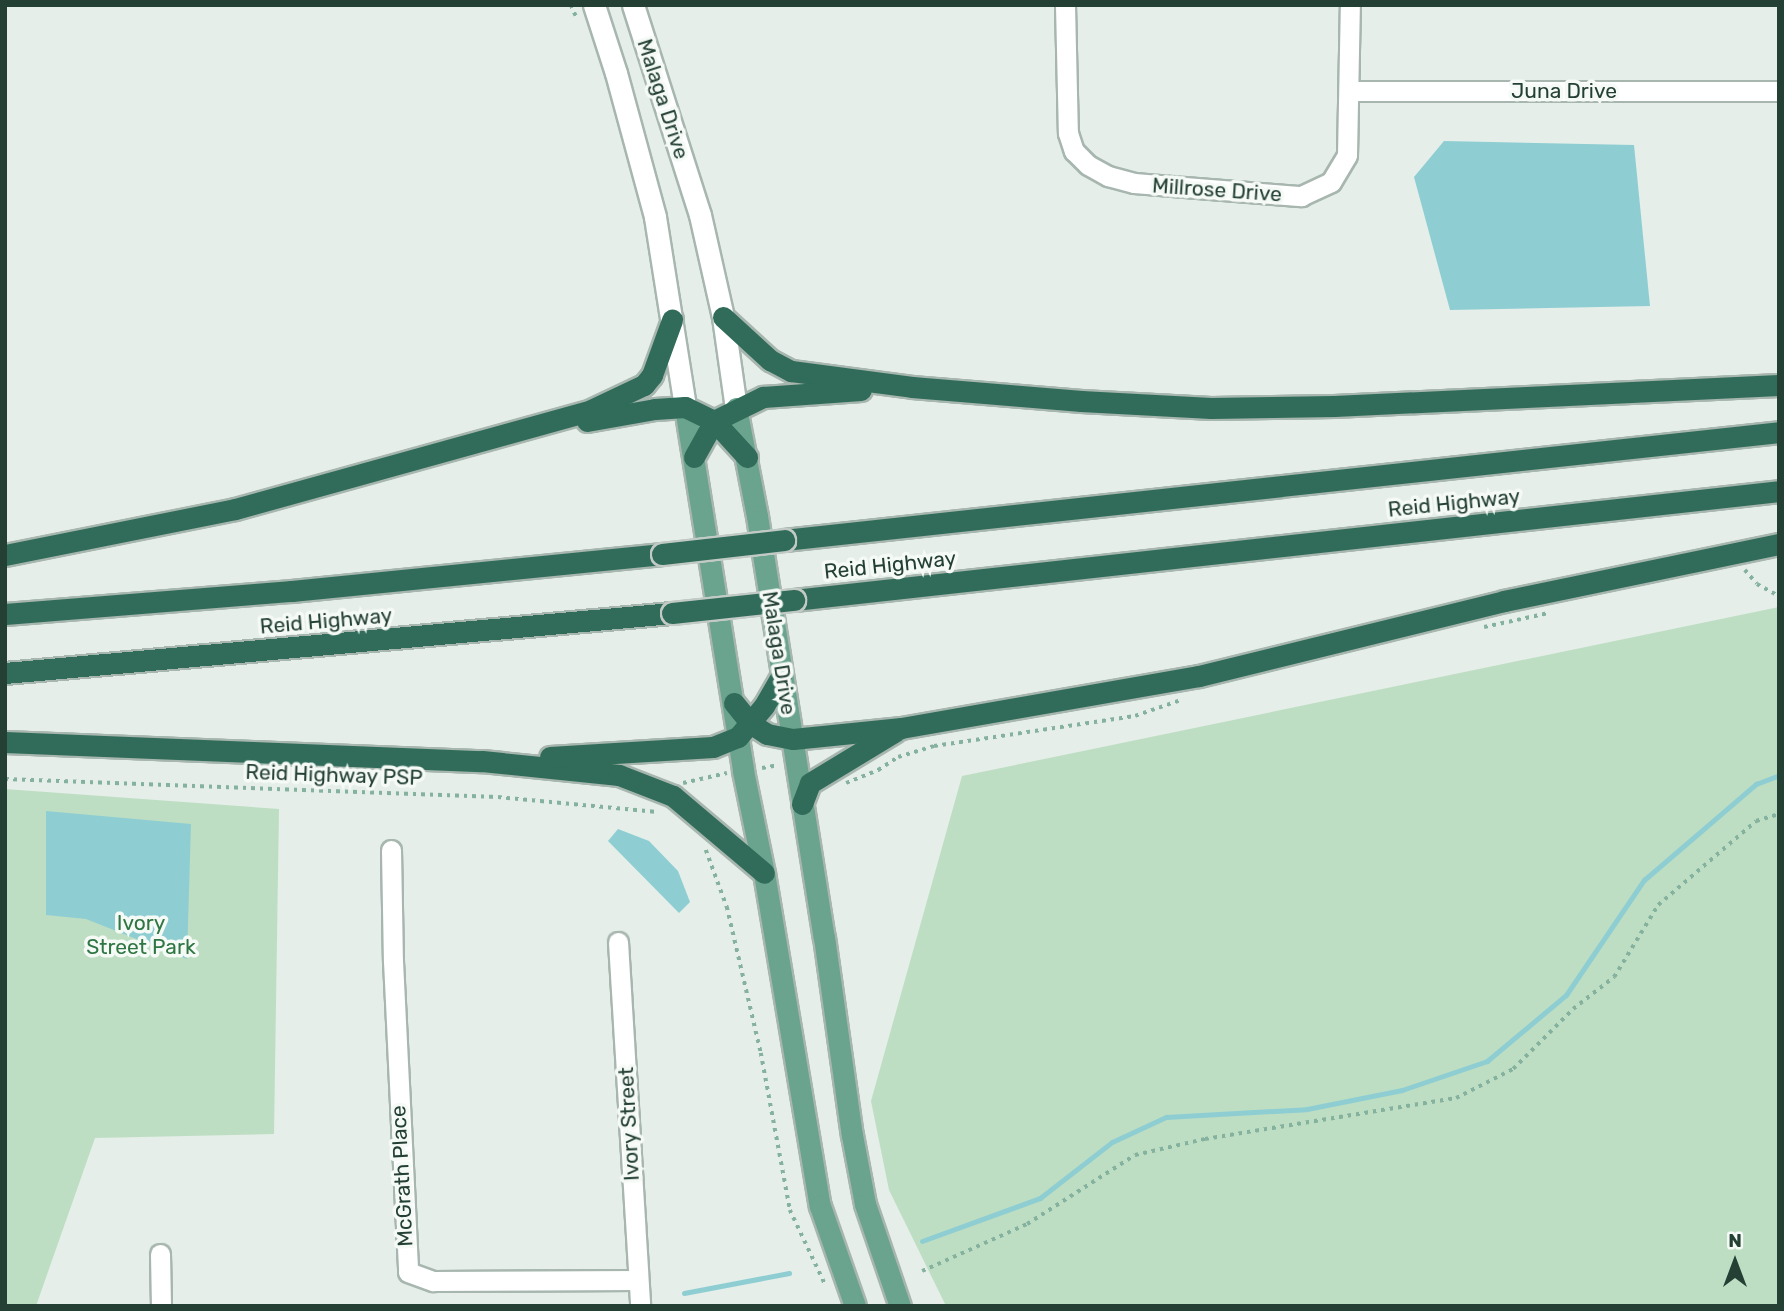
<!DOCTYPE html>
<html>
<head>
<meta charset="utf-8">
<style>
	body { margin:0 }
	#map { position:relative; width:1784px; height:1311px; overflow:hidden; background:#e5eee9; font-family:Rubik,sans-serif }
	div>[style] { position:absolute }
	.green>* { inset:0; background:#bedec3 }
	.water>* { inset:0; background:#8eced2 }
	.stream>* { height:5px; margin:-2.5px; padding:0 2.5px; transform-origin:2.5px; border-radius:2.5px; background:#8eced2 }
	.path>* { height:3.5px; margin-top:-1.75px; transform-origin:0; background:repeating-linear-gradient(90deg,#85b19f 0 3.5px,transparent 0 8.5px) }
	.roads { filter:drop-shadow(2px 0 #a7b6af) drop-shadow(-2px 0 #a7b6af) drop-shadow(0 2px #a7b6af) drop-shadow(0 -2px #a7b6af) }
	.minor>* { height:19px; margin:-9.5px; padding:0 9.5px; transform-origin:9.5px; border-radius:9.5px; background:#fff }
	.secondary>* { height:21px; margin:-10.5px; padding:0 10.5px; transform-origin:10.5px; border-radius:10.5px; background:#fff }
	.primary>* { height:21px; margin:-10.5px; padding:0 10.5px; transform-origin:10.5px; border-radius:10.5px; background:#6aa38e }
	.motorway>* { height:21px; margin:-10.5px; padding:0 10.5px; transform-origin:10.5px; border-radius:10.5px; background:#306c59 }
	.bridges { filter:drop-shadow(2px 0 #c2cac6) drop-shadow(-2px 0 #c2cac6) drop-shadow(0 2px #c2cac6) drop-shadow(0 -2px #c2cac6) }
	.motorway-bridge>* { height:21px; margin:-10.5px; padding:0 10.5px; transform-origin:10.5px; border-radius:10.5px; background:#306c59 }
	span { translate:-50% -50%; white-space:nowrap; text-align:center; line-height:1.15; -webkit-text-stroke:7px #f5faf7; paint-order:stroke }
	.street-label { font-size:21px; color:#244035 }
	.park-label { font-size:21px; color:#2e7642 }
	.frame { position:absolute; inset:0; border:7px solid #244035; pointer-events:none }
	.north { position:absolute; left:1700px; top:1227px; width:70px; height:70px; -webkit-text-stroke:5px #f5faf7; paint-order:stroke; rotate:0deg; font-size:19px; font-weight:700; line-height:28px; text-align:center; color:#244035 }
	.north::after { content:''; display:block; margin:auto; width:24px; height:32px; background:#244035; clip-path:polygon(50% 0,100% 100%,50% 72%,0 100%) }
</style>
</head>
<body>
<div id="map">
	<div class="green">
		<div style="clip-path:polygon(1779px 607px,1779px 1306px,946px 1306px,889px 1190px,871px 1101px,962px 776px)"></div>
		<div style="clip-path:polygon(5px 789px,279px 809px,274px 1134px,95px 1138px,36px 1306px,5px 1306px)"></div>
	</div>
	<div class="water">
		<div style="clip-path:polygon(1444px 141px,1634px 145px,1650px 306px,1450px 310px,1414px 177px)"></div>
		<div style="clip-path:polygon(46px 811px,191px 824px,187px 959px,86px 919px,46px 915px)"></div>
		<div style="clip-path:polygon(618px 829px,649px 841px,678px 871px,690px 902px,679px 913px,608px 841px)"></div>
	</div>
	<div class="stream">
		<div style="left:922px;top:1241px;width:126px;rotate:-20deg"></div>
		<div style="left:1040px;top:1198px;width:91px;rotate:-37.9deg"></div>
		<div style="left:1112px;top:1142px;width:60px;rotate:-24.8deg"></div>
		<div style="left:1166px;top:1117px;width:141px;rotate:-3.2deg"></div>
		<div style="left:1307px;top:1109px;width:97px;rotate:-11.3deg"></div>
		<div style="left:1402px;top:1090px;width:90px;rotate:-18.8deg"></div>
		<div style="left:1487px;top:1061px;width:103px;rotate:-39.9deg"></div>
		<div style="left:1566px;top:995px;width:139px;rotate:-55.9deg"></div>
		<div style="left:1644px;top:880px;width:148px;rotate:-40.6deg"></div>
		<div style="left:1756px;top:784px;width:25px;rotate:-21deg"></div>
		<div style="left:684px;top:1293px;width:107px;rotate:-10.8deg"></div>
	</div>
	<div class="path">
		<div style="left:571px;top:5px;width:12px;rotate:66deg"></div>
		<div style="left:1745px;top:570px;width:18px;rotate:49deg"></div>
		<div style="left:1757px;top:584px;width:25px;rotate:29deg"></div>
		<div style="left:1484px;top:627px;width:66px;rotate:-12.2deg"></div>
		<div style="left:762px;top:768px;width:17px;rotate:-10deg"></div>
		<div style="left:5px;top:779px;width:493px;rotate:2.1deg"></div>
		<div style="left:498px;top:797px;width:160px;rotate:5.4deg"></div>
		<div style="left:683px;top:783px;width:45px;rotate:-12.8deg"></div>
		<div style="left:846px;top:783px;width:35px;rotate:-22deg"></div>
		<div style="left:878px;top:770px;width:24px;rotate:-33deg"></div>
		<div style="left:898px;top:757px;width:38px;rotate:-17deg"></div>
		<div style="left:934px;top:746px;width:203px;rotate:-8.5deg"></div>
		<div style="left:1135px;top:716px;width:49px;rotate:-19.2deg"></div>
		<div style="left:706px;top:850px;width:61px;rotate:69.8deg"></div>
		<div style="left:727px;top:907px;width:150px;rotate:76.9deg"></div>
		<div style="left:761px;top:1053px;width:160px;rotate:79.5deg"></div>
		<div style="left:790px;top:1210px;width:84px;rotate:64.7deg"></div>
		<div style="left:922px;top:1271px;width:115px;rotate:-24.1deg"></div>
		<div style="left:1027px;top:1224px;width:128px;rotate:-32.6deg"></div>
		<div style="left:1135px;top:1155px;width:72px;rotate:-12.9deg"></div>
		<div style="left:1205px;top:1139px;width:254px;rotate:-9.3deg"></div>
		<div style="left:1456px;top:1098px;width:64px;rotate:-27deg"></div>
		<div style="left:1513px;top:1069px;width:85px;rotate:-45deg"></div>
		<div style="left:1573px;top:1009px;width:52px;rotate:-38deg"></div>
		<div style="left:1614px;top:977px;width:84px;rotate:-58.6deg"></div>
		<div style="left:1658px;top:905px;width:129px;rotate:-40.6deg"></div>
		<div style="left:1756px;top:821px;width:24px;rotate:-17deg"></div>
	</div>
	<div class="roads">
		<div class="minor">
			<div style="left:1065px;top:5px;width:128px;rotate:88.7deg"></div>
			<div style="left:1068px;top:133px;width:19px;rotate:72deg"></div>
			<div style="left:1074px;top:151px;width:20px;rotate:45deg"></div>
			<div style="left:1088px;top:165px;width:23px;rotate:29deg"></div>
			<div style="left:1108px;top:176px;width:27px;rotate:15deg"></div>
			<div style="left:1134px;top:183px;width:168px;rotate:4.5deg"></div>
			<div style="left:1301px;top:196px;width:33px;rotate:-25deg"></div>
			<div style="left:1331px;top:182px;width:31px;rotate:-59deg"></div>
			<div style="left:1347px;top:155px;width:150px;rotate:-88.9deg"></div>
			<div style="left:1349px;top:91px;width:430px"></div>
			<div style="left:391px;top:850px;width:111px;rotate:89deg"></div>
			<div style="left:393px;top:961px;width:311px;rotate:87.2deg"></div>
			<div style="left:408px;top:1272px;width:27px;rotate:20deg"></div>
			<div style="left:433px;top:1281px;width:204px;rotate:-0.3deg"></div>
			<div style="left:618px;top:942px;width:365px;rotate:86.5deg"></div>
			<div style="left:160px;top:1254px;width:52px;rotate:88.9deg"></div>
		</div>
		<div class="secondary">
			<div style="left:594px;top:5px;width:71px;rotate:72.1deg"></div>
			<div style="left:616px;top:73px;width:149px;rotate:74.8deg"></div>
			<div style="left:655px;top:217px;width:192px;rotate:81deg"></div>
			<div style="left:633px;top:5px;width:220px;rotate:72.3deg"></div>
			<div style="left:700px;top:215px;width:105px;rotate:77.3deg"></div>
			<div style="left:723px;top:317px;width:92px;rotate:81.9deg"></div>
		</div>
		<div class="primary">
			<div style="left:685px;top:407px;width:369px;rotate:80.9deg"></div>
			<div style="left:743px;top:771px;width:104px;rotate:78.4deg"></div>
			<div style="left:764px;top:873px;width:338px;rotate:80.5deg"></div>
			<div style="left:820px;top:1206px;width:106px;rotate:70.7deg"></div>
			<div style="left:736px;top:408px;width:110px;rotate:79deg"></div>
			<div style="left:757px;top:516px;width:426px;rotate:81deg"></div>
			<div style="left:824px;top:937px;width:200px;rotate:82deg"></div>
			<div style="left:852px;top:1135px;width:70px;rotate:79.3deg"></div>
			<div style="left:865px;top:1204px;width:108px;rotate:71.1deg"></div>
		</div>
		<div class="motorway">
			<div style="left:723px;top:317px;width:64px;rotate:42.5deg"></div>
			<div style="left:770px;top:360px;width:24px;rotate:28deg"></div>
			<div style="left:791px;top:371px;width:122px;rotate:7.5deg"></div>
			<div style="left:912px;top:387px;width:170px;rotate:4.7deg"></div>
			<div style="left:1081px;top:401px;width:130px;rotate:3.1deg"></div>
			<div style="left:1211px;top:408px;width:123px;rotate:-0.9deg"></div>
			<div style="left:1334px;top:406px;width:445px;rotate:-2.7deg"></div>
			<div style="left:587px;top:421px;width:69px;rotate:-10deg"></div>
			<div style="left:655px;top:409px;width:30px;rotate:-4deg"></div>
			<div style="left:685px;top:407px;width:32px;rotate:26deg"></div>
			<div style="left:714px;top:421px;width:49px;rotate:47.5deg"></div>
			<div style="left:694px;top:457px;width:41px;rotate:-60.9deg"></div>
			<div style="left:714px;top:421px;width:55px;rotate:-26.1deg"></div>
			<div style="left:763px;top:397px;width:98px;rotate:-4.1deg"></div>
			<div style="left:784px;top:540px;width:1001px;rotate:-6.19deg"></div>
			<div style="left:5px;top:555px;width:235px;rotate:-11.3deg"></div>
			<div style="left:235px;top:509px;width:370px;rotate:-15.5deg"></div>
			<div style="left:591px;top:410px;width:59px;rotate:-25.3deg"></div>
			<div style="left:644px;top:385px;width:13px;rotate:-51deg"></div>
			<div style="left:652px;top:375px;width:59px;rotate:-70deg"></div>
			<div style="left:794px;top:600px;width:991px;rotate:-6.31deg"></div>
			<div style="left:5px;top:614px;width:288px;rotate:-4.6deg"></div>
			<div style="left:292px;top:591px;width:372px;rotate:-5.7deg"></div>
			<div style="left:5px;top:673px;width:670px;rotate:-5.14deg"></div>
			<div style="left:734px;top:703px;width:26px;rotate:51deg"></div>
			<div style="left:750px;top:723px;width:20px;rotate:33deg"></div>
			<div style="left:767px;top:734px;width:26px;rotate:11deg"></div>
			<div style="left:793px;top:739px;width:109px;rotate:-5.8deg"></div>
			<div style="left:901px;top:728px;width:303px;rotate:-9.9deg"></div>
			<div style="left:1199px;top:676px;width:314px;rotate:-13.8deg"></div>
			<div style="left:1504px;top:601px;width:281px;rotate:-11.7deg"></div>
			<div style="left:5px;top:742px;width:477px;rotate:2.3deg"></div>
			<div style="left:482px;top:761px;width:138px;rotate:5.8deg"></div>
			<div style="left:619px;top:775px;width:58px;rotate:21.3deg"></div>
			<div style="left:673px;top:796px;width:119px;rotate:40.2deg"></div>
			<div style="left:550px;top:757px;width:163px;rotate:-3.5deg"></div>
			<div style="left:713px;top:747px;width:27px;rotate:-22deg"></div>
			<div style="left:738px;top:737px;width:40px;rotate:-50deg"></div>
			<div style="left:764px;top:706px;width:34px;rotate:-60deg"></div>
			<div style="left:802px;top:804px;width:22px;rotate:-69deg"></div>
			<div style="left:810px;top:783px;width:100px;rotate:-31.2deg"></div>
		</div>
	</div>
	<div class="bridges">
		<div class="motorway-bridge">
			<div style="left:662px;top:554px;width:123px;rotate:-6.5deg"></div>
			<div style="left:672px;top:613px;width:123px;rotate:-6.1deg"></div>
		</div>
	</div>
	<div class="street-label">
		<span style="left:1564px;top:91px">Juna Drive</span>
		<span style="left:663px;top:99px;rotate:72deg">Malaga Drive</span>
		<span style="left:1217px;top:190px;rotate:4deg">Millrose Drive</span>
		<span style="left:1454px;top:503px;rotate:-6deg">Reid Highway</span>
		<span style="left:890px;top:565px;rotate:-6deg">Reid Highway</span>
		<span style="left:326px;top:621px;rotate:-5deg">Reid Highway</span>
		<span style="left:779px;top:653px;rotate:81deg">Malaga Drive</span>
		<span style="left:334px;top:775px;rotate:2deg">Reid Highway PSP</span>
		<span style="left:629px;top:1124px;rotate:-93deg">Ivory Street</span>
		<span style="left:402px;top:1176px;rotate:-93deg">McGrath Place</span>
	</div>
	<div class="park-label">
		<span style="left:141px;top:935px">Ivory<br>Street Park</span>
	</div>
	<div class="frame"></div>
	<div class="north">N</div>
</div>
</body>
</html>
